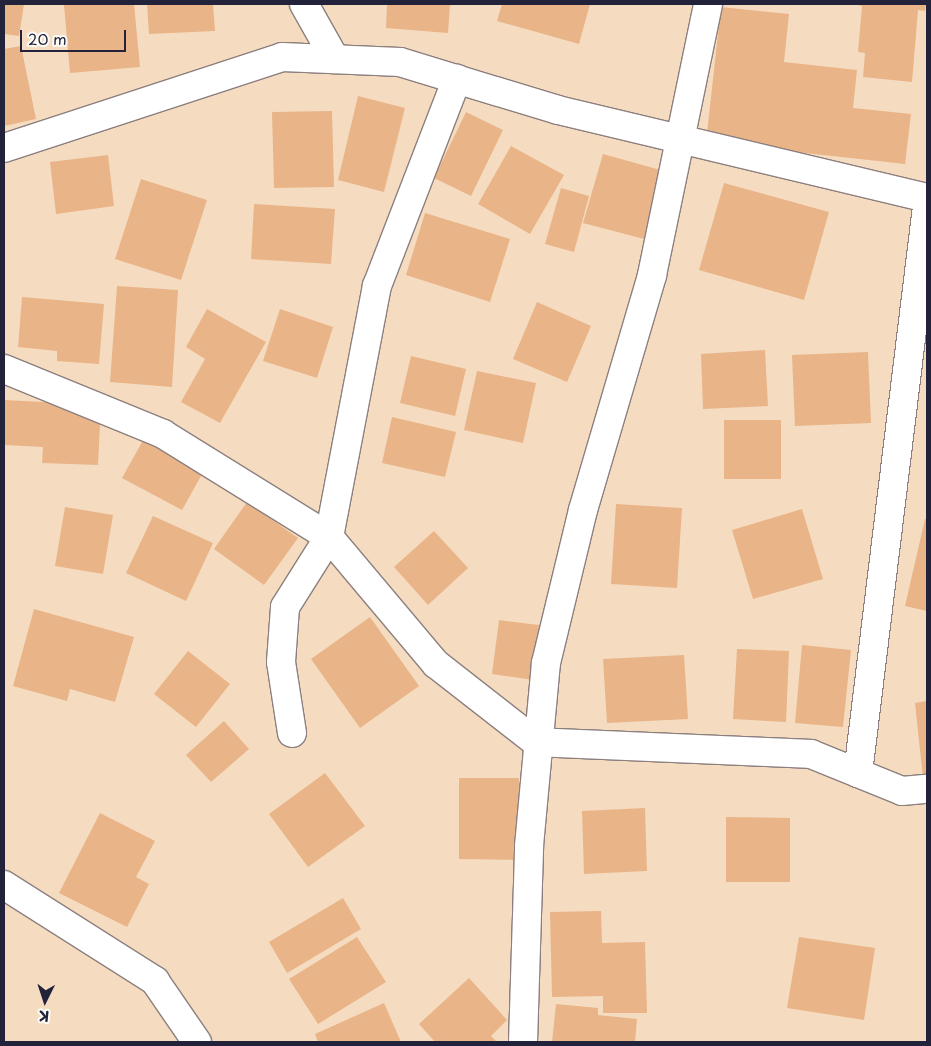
<!DOCTYPE html>
<html>
<head>
<meta charset="utf-8">
<style>
	body { margin:0 }
	#map { position:relative; width:931px; height:1046px; overflow:hidden; background:#f5dcc0; font-family:"Playpen Sans",sans-serif }
	div>[style] { position:absolute }
	.building>* { inset:0; background:#e9b488 }
	.roads { filter:drop-shadow(1px 0 #8c7f7e) drop-shadow(-1px 0 #8c7f7e) drop-shadow(0 1px #8c7f7e) drop-shadow(0 -1px #8c7f7e) }
	.minor>* { height:28px; margin:-14px; padding:0 14px; transform-origin:14px; border-radius:14px; background:#fff }
	span { translate:-50% -50%; white-space:nowrap; text-align:center; line-height:1.15; -webkit-text-stroke:4px #fdfcf7; paint-order:stroke }
	.frame { position:absolute; inset:0; border:5px solid #22223b; pointer-events:none }
	.north { position:absolute; left:20px; top:976px; width:50px; height:50px; -webkit-text-stroke:4px #fdfcf7; paint-order:stroke; rotate:184deg; font-size:14px; font-weight:700; line-height:20px; text-align:center; color:#22223b }
	.north::after { content:''; display:block; margin:auto; width:18px; height:22px; background:#22223b; clip-path:polygon(50% 0,100% 100%,50% 72%,0 100%) }
	.scale { position:absolute; left:20px; top:30px; width:106px; height:22px; box-sizing:border-box; border:2px solid #22223b; border-top:0; padding-left:6px; font-size:15px; line-height:18px; white-space:nowrap; color:#22223b; -webkit-text-stroke:4px #fdfcf7; paint-order:stroke }
</style>
</head>
<body>
<div id="map">
	<div class="building">
		<div style="clip-path:polygon(4px 4px,24px 4px,19px 36px,4px 34px)"></div>
		<div style="clip-path:polygon(134px 4px,140px 67px,70px 73px,64px 5px)"></div>
		<div style="clip-path:polygon(147px 4px,213px 4px,215px 31px,149px 34px)"></div>
		<div style="clip-path:polygon(387px 4px,450px 4px,448px 33px,386px 28px)"></div>
		<div style="clip-path:polygon(502px 4px,590px 4px,579px 44px,497px 21px)"></div>
		<div style="clip-path:polygon(853px 4px,926px 4px,925px 11px,918px 10px,912px 82px,863px 77px,865px 53px,858px 52px,862px 6px)"></div>
		<div style="clip-path:polygon(721px 7px,789px 14px,784px 62px,857px 70px,853px 108px,911px 114px,905px 164px,706px 142px)"></div>
		<div style="clip-path:polygon(21px 46px,36px 119px,4px 126px,4px 49px)"></div>
		<div style="clip-path:polygon(358px 96px,405px 108px,384px 192px,338px 180px)"></div>
		<div style="clip-path:polygon(332px 111px,334px 187px,274px 188px,272px 112px)"></div>
		<div style="clip-path:polygon(466px 112px,503px 130px,471px 196px,434px 178px)"></div>
		<div style="clip-path:polygon(511px 146px,564px 175px,530px 234px,478px 204px)"></div>
		<div style="clip-path:polygon(603px 154px,664px 171px,644px 239px,583px 223px)"></div>
		<div style="clip-path:polygon(108px 155px,114px 206px,56px 214px,50px 162px)"></div>
		<div style="clip-path:polygon(141px 179px,207px 200px,181px 280px,115px 259px)"></div>
		<div style="clip-path:polygon(724px 183px,829px 212px,804px 300px,699px 270px)"></div>
		<div style="clip-path:polygon(561px 188px,589px 196px,574px 252px,545px 244px)"></div>
		<div style="clip-path:polygon(254px 204px,335px 209px,331px 264px,251px 259px)"></div>
		<div style="clip-path:polygon(425px 213px,510px 239px,490px 302px,406px 275px)"></div>
		<div style="clip-path:polygon(117px 286px,178px 290px,172px 387px,110px 382px)"></div>
		<div style="clip-path:polygon(22px 297px,104px 304px,99px 364px,57px 361px,57px 351px,18px 347px)"></div>
		<div style="clip-path:polygon(537px 302px,591px 326px,567px 382px,513px 359px)"></div>
		<div style="clip-path:polygon(207px 309px,266px 342px,220px 423px,181px 402px,205px 359px,186px 347px)"></div>
		<div style="clip-path:polygon(280px 309px,333px 327px,317px 378px,263px 361px)"></div>
		<div style="clip-path:polygon(765px 350px,768px 406px,703px 409px,701px 354px)"></div>
		<div style="clip-path:polygon(868px 352px,871px 423px,795px 426px,792px 355px)"></div>
		<div style="clip-path:polygon(411px 356px,466px 369px,455px 416px,400px 403px)"></div>
		<div style="clip-path:polygon(477px 371px,536px 383px,523px 443px,464px 430px)"></div>
		<div style="clip-path:polygon(4px 400px,101px 405px,98px 465px,42px 463px,43px 447px,4px 445px)"></div>
		<div style="clip-path:polygon(392px 417px,456px 432px,445px 477px,382px 463px)"></div>
		<div style="clip-path:polygon(724px 420px,781px 420px,781px 479px,724px 479px)"></div>
		<div style="clip-path:polygon(146px 435px,206px 467px,182px 510px,122px 478px)"></div>
		<div style="clip-path:polygon(247px 502px,298px 538px,264px 585px,214px 549px)"></div>
		<div style="clip-path:polygon(616px 504px,682px 508px,677px 588px,611px 584px)"></div>
		<div style="clip-path:polygon(65px 507px,113px 515px,103px 574px,55px 566px)"></div>
		<div style="clip-path:polygon(802px 509px,823px 579px,753px 599px,732px 530px)"></div>
		<div style="clip-path:polygon(153px 516px,213px 543px,186px 601px,126px 573px)"></div>
		<div style="clip-path:polygon(925px 519px,927px 519px,927px 611px,905px 606px)"></div>
		<div style="clip-path:polygon(434px 531px,468px 568px,428px 605px,394px 567px)"></div>
		<div style="clip-path:polygon(34px 609px,134px 637px,115px 702px,70px 689px,67px 701px,13px 686px)"></div>
		<div style="clip-path:polygon(370px 617px,419px 686px,360px 728px,311px 659px)"></div>
		<div style="clip-path:polygon(499px 620px,547px 626px,540px 681px,492px 674px)"></div>
		<div style="clip-path:polygon(802px 645px,851px 650px,843px 727px,795px 723px)"></div>
		<div style="clip-path:polygon(737px 649px,789px 651px,786px 722px,733px 719px)"></div>
		<div style="clip-path:polygon(188px 651px,230px 684px,196px 727px,154px 694px)"></div>
		<div style="clip-path:polygon(684px 655px,688px 719px,607px 723px,603px 659px)"></div>
		<div style="clip-path:polygon(927px 701px,927px 777px,923px 778px,915px 703px)"></div>
		<div style="clip-path:polygon(224px 721px,249px 749px,211px 782px,186px 755px)"></div>
		<div style="clip-path:polygon(325px 773px,365px 826px,308px 867px,269px 814px)"></div>
		<div style="clip-path:polygon(459px 778px,519px 778px,518px 860px,459px 859px)"></div>
		<div style="clip-path:polygon(645px 808px,647px 871px,584px 874px,582px 811px)"></div>
		<div style="clip-path:polygon(100px 813px,155px 841px,136px 877px,149px 884px,127px 927px,59px 893px)"></div>
		<div style="clip-path:polygon(726px 817px,790px 818px,790px 882px,726px 882px)"></div>
		<div style="clip-path:polygon(343px 898px,361px 929px,287px 973px,269px 942px)"></div>
		<div style="clip-path:polygon(601px 911px,602px 943px,645px 942px,647px 1013px,603px 1013px,603px 996px,552px 997px,550px 912px)"></div>
		<div style="clip-path:polygon(357px 937px,386px 982px,318px 1024px,289px 979px)"></div>
		<div style="clip-path:polygon(799px 937px,875px 948px,864px 1020px,787px 1008px)"></div>
		<div style="clip-path:polygon(469px 978px,507px 1020px,491px 1036px,497px 1042px,435px 1042px,419px 1024px)"></div>
		<div style="clip-path:polygon(384px 1003px,401px 1042px,318px 1042px,315px 1034px)"></div>
		<div style="clip-path:polygon(556px 1004px,598px 1008px,598px 1015px,637px 1019px,635px 1042px,552px 1042px)"></div>
	</div>
	<div class="roads">
		<div class="minor">
			<div style="left:304px;top:4px;width:63px;rotate:60.6deg"></div>
			<div style="left:4px;top:148px;width:293px;rotate:-18.1deg"></div>
			<div style="left:282px;top:57px;width:118px;rotate:2.4deg"></div>
			<div style="left:400px;top:62px;width:165px;rotate:16.9deg"></div>
			<div style="left:558px;top:110px;width:379px;rotate:13.4deg"></div>
			<div style="left:4px;top:369px;width:172px;rotate:22.2deg"></div>
			<div style="left:163px;top:434px;width:195px;rotate:31.8deg"></div>
			<div style="left:329px;top:537px;width:166px;rotate:49.9deg"></div>
			<div style="left:436px;top:664px;width:127px;rotate:38deg"></div>
			<div style="left:536px;top:742px;width:275px;rotate:2.5deg"></div>
			<div style="left:811px;top:754px;width:98px;rotate:22.1deg"></div>
			<div style="left:902px;top:791px;width:25px;rotate:-5deg"></div>
			<div style="left:292px;top:733px;width:72px;rotate:-98.8deg"></div>
			<div style="left:281px;top:662px;width:55px;rotate:-85.8deg"></div>
			<div style="left:285px;top:607px;width:83px;rotate:-57.8deg"></div>
			<div style="left:329px;top:537px;width:256px;rotate:-79.2deg"></div>
			<div style="left:377px;top:286px;width:222px;rotate:-68.9deg"></div>
			<div style="left:858px;top:773px;width:570px;rotate:-83.05deg"></div>
			<div style="left:4px;top:885px;width:179px;rotate:32.4deg"></div>
			<div style="left:155px;top:981px;width:74px;rotate:55.5deg"></div>
			<div style="left:523px;top:1042px;width:196px;rotate:-88.2deg"></div>
			<div style="left:529px;top:846px;width:184px;rotate:-84.7deg"></div>
			<div style="left:546px;top:663px;width:157px;rotate:-76.4deg"></div>
			<div style="left:583px;top:510px;width:245px;rotate:-73.6deg"></div>
			<div style="left:652px;top:275px;width:277px;rotate:-78.3deg"></div>
		</div>
	</div>
	<div class="frame"></div>
	<div class="north">K</div>
	<div class="scale">20 m</div>
</div>
</body>
</html>
